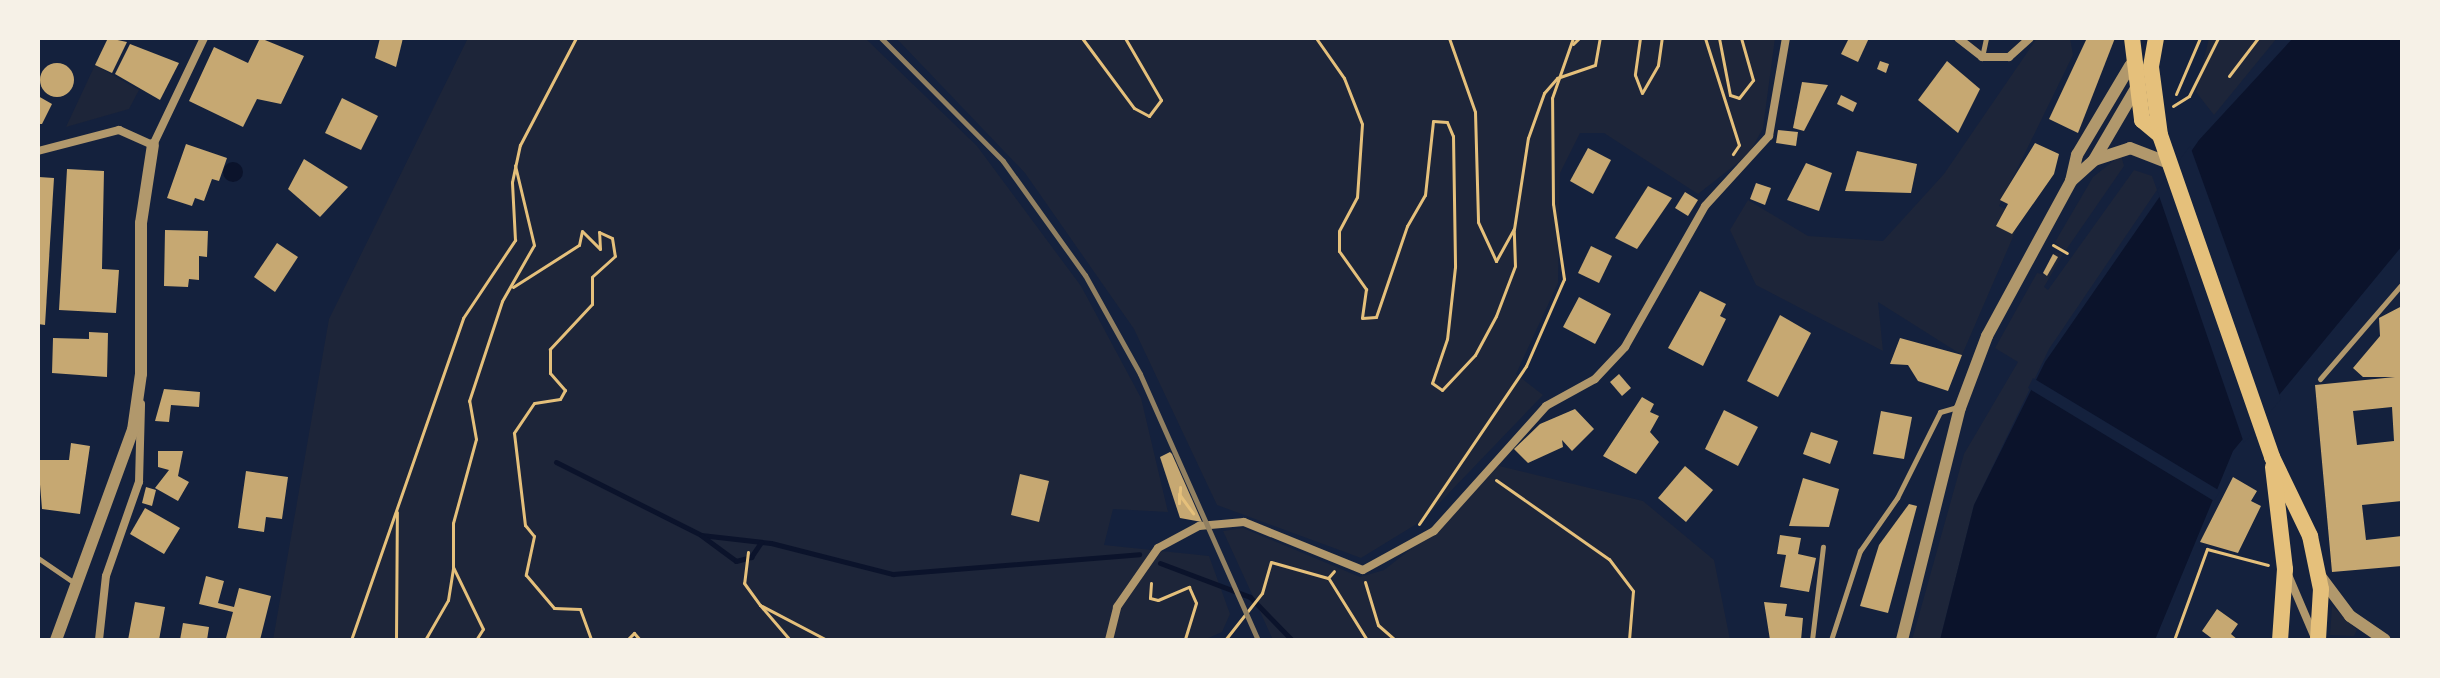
<!DOCTYPE html>
<html>
<head>
<meta charset="utf-8">
<style>
	body { margin:0 }
	#map { position:relative; width:2440px; height:678px; overflow:hidden; background:#14213d; font-family:Ubuntu,sans-serif }
	div>[style] { position:absolute }
	.green>* { inset:0; background:#1d2539 }
	.water>* { inset:0; background:#0b132b }
	.round { border-radius:50% }
	.pier>* { inset:0; background:#14213d }
	.stream>* { height:5px; margin:-2.5px; padding:0 2.5px; transform-origin:2.5px; border-radius:2.5px; background:#0b132b }
	.building>* { inset:0; background:#c6a872 }
	.path>* { height:3px; margin:-1.5px; padding:0 1.5px; transform-origin:1.5px; border-radius:1.5px; background:#e5c07b }
	.service>* { height:5px; margin:-2.5px; padding:0 2.5px; transform-origin:2.5px; border-radius:2.5px; background:#b1986c }
	.minor>* { height:8px; margin:-4px; padding:0 4px; transform-origin:4px; border-radius:4px; background:#b1986c }
	.tertiary>* { height:12px; margin:-6px; padding:0 6px; transform-origin:6px; border-radius:6px; background:#b1986c }
	.primary>* { height:16px; margin:-8px; padding:0 8px; transform-origin:8px; border-radius:8px; background:#e5c07b }
	.rail>* { height:5px; margin:-2.5px; padding:0 2.5px; transform-origin:2.5px; border-radius:2.5px; background:#918062 }
	span { translate:-50% -50%; white-space:nowrap; text-align:center; line-height:1.15; -webkit-text-stroke:7px #f6f1e7; paint-order:stroke }
	.frame { position:absolute; inset:0; border:40px solid #f6f1e7; pointer-events:none }
</style>
</head>
<body>
<div id="map">
	<div class="green">
		<div style="clip-path:polygon(468px 38px,865px 38px,977px 146px,1081px 286px,1141px 398px,1168px 512px,1113px 509px,1104px 545px,1209px 556px,1230px 614px,1222px 632px,1204px 640px,273px 640px,329px 319px)"></div>
		<div style="clip-path:polygon(896px 38px,1775px 38px,1763px 128px,1749px 154px,1698px 194px,1604px 133px,1580px 133px,1560px 173px,1558px 283px,1516px 374px,1543px 395px,1423px 520px,1361px 558px,1217px 505px,1134px 329px,1025px 173px)"></div>
		<div style="clip-path:polygon(2037px 38px,2070px 38px,2073px 55px,1999px 206px,2022px 216px,1962px 355px,1878px 302px,1883px 351px,1756px 285px,1730px 230px,1748px 200px,1808px 236px,1883px 241px,1944px 174px)"></div>
		<div style="clip-path:polygon(2209px 38px,2277px 38px,2214px 115px,2196px 92px)"></div>
		<div style="clip-path:polygon(95px 65px,139px 90px,129px 109px,66px 127px)"></div>
		<div style="clip-path:polygon(2121px 155px,2124px 166px,2066px 250px,2060px 247px,2055px 242px,2093px 177px)"></div>
		<div style="clip-path:polygon(2134px 170px,2152px 176px,2157px 190px,2049px 349px,1974px 505px,1940px 640px,1912px 640px,1964px 454px,2018px 362px,1995px 348px,2037px 273px,2047px 275px,2055px 252px,2063px 254px,2044px 287px,2048px 290px)"></div>
		<div style="clip-path:polygon(1495px 465px,1643px 501px,1714px 560px,1730px 640px,1273px 640px,1223px 531px,1243px 528px,1360px 577px,1384px 570px,1443px 524px)"></div>
		<div style="clip-path:polygon(2332px 606px,2357px 630px,2354px 636px,2330px 635px)"></div>
	</div>
	<div class="water">
		<div style="clip-path:polygon(2293px 38px,2402px 38px,2402px 246px,2233px 451px,2155px 640px,1940px 640px,1974px 505px,2045px 362px,2199px 140px)"></div>
		<div class="round" style="left:223px;top:162px;width:20px;height:20px"></div>
	</div>
	<div class="pier">
		<div style="clip-path:polygon(2190px 146px,2281px 399px,2244px 443px,2157px 190px)"></div>
		<div style="clip-path:polygon(2033px 378px,2220px 491px,2214px 501px,2028px 388px)"></div>
	</div>
	<div class="stream">
		<div style="left:556px;top:462px;width:162px;rotate:26.7deg"></div>
		<div style="left:701px;top:535px;width:70px;rotate:6.5deg"></div>
		<div style="left:771px;top:543px;width:126px;rotate:14.3deg"></div>
		<div style="left:893px;top:574px;width:247px;rotate:-4.6deg"></div>
		<div style="left:702px;top:536px;width:42px;rotate:36.3deg"></div>
		<div style="left:736px;top:561px;width:16px;rotate:-15deg"></div>
		<div style="left:751px;top:557px;width:18px;rotate:-56deg"></div>
		<div style="left:1160px;top:563px;width:96px;rotate:20.7deg"></div>
		<div style="left:1250px;top:597px;width:60px;rotate:45.7deg"></div>
	</div>
	<div class="building">
		<div style="clip-path:polygon(108px 38px,127px 42px,112px 73px,95px 65px)"></div>
		<div style="clip-path:polygon(260px 38px,304px 56px,281px 104px,257px 99px,243px 127px,189px 101px,214px 47px,248px 63px)"></div>
		<div style="clip-path:polygon(380px 38px,403px 38px,396px 67px,375px 58px)"></div>
		<div style="clip-path:polygon(1849px 38px,1869px 38px,1858px 62px,1841px 54px)"></div>
		<div style="clip-path:polygon(2087px 38px,2115px 38px,2078px 133px,2049px 119px)"></div>
		<div style="clip-path:polygon(130px 44px,179px 63px,160px 100px,115px 74px)"></div>
		<div style="clip-path:polygon(1880px 61px,1889px 64px,1886px 73px,1877px 69px)"></div>
		<div style="clip-path:polygon(1947px 61px,1980px 89px,1958px 133px,1918px 100px)"></div>
		<div class="round" style="left:40px;top:63px;width:34px;height:34px"></div>
		<div style="clip-path:polygon(1802px 82px,1828px 85px,1804px 131px,1793px 128px)"></div>
		<div style="clip-path:polygon(1841px 95px,1857px 103px,1853px 112px,1837px 104px)"></div>
		<div style="clip-path:polygon(38px 96px,52px 104px,42px 124px,38px 124px)"></div>
		<div style="clip-path:polygon(342px 98px,378px 116px,361px 150px,325px 133px)"></div>
		<div style="clip-path:polygon(1778px 130px,1798px 132px,1796px 146px,1776px 143px)"></div>
		<div style="clip-path:polygon(2035px 143px,2059px 154px,2054px 174px,2012px 234px,1996px 226px,2008px 204px,2000px 200px)"></div>
		<div style="clip-path:polygon(186px 144px,227px 158px,219px 181px,212px 179px,204px 201px,195px 198px,192px 206px,167px 198px)"></div>
		<div style="clip-path:polygon(1588px 148px,1611px 160px,1593px 194px,1570px 181px)"></div>
		<div style="clip-path:polygon(1857px 151px,1917px 164px,1911px 193px,1845px 191px)"></div>
		<div style="clip-path:polygon(304px 159px,348px 187px,320px 217px,288px 189px)"></div>
		<div style="clip-path:polygon(1806px 163px,1832px 173px,1819px 211px,1787px 200px)"></div>
		<div style="clip-path:polygon(67px 169px,104px 171px,102px 269px,119px 270px,116px 313px,59px 310px)"></div>
		<div style="clip-path:polygon(39px 177px,54px 178px,45px 325px,38px 324px)"></div>
		<div style="clip-path:polygon(1756px 183px,1771px 188px,1765px 205px,1750px 199px)"></div>
		<div style="clip-path:polygon(1648px 186px,1672px 198px,1637px 249px,1615px 238px)"></div>
		<div style="clip-path:polygon(1685px 192px,1698px 200px,1688px 216px,1675px 208px)"></div>
		<div style="clip-path:polygon(165px 230px,208px 231px,207px 257px,199px 256px,199px 280px,189px 279px,188px 287px,164px 286px)"></div>
		<div style="clip-path:polygon(277px 243px,298px 257px,275px 292px,254px 277px)"></div>
		<div style="clip-path:polygon(1591px 246px,1612px 256px,1599px 283px,1578px 273px)"></div>
		<div style="clip-path:polygon(2053px 254px,2058px 257px,2047px 276px,2043px 273px)"></div>
		<div style="clip-path:polygon(1700px 291px,1726px 304px,1720px 316px,1726px 319px,1703px 366px,1668px 348px)"></div>
		<div style="clip-path:polygon(1579px 297px,1611px 314px,1595px 344px,1563px 327px)"></div>
		<div style="clip-path:polygon(evenodd,2402px 306px,2402px 501px,2362px 505px,2366px 540px,2402px 536px,2402px 566px,2332px 572px,2315px 385px,2395px 377px,2363px 377px,2353px 368px,2380px 336px,2379px 318px,2402px 306px,2392px 407px,2394px 441px,2357px 445px,2353px 411px,2392px 407px)"></div>
		<div style="clip-path:polygon(1780px 315px,1811px 333px,1778px 397px,1747px 381px)"></div>
		<div style="clip-path:polygon(89px 332px,108px 333px,107px 377px,52px 373px,53px 338px,89px 339px)"></div>
		<div style="clip-path:polygon(1900px 338px,1962px 355px,1948px 391px,1918px 381px,1908px 365px,1890px 364px)"></div>
		<div style="clip-path:polygon(1619px 374px,1631px 388px,1622px 396px,1610px 382px)"></div>
		<div style="clip-path:polygon(164px 389px,200px 392px,199px 407px,171px 405px,169px 422px,155px 421px)"></div>
		<div style="clip-path:polygon(1642px 397px,1654px 404px,1650px 412px,1659px 416px,1650px 432px,1659px 442px,1636px 474px,1603px 456px)"></div>
		<div style="clip-path:polygon(1575px 409px,1594px 429px,1572px 451px,1562px 440px,1563px 447px,1528px 463px,1514px 449px,1540px 424px)"></div>
		<div style="clip-path:polygon(1724px 410px,1758px 427px,1738px 466px,1705px 449px)"></div>
		<div style="clip-path:polygon(1881px 411px,1912px 417px,1904px 459px,1873px 454px)"></div>
		<div style="clip-path:polygon(1811px 432px,1838px 441px,1830px 464px,1803px 454px)"></div>
		<div style="clip-path:polygon(71px 443px,90px 446px,80px 514px,42px 509px,38px 460px,69px 460px)"></div>
		<div style="clip-path:polygon(158px 451px,183px 451px,178px 476px,189px 482px,178px 501px,155px 488px,169px 470px,158px 467px)"></div>
		<div style="clip-path:polygon(1170px 452px,1172px 454px,1202px 522px,1180px 518px,1160px 457px)"></div>
		<div style="clip-path:polygon(1685px 466px,1713px 490px,1686px 522px,1658px 498px)"></div>
		<div style="clip-path:polygon(246px 471px,288px 477px,282px 519px,266px 517px,264px 532px,238px 528px)"></div>
		<div style="clip-path:polygon(1020px 474px,1049px 481px,1039px 522px,1011px 515px)"></div>
		<div style="clip-path:polygon(2233px 477px,2257px 491px,2251px 501px,2261px 506px,2238px 553px,2200px 542px)"></div>
		<div style="clip-path:polygon(1803px 478px,1839px 489px,1829px 527px,1789px 526px)"></div>
		<div style="clip-path:polygon(146px 487px,156px 490px,152px 506px,142px 503px)"></div>
		<div style="clip-path:polygon(1909px 504px,1917px 506px,1888px 613px,1860px 606px,1879px 545px)"></div>
		<div style="clip-path:polygon(145px 508px,180px 528px,164px 554px,130px 534px)"></div>
		<div style="clip-path:polygon(1780px 535px,1801px 538px,1798px 554px,1816px 558px,1809px 592px,1780px 587px,1786px 555px,1777px 554px)"></div>
		<div style="clip-path:polygon(206px 576px,224px 581px,218px 603px,234px 607px,239px 588px,271px 596px,260px 640px,226px 638px,233px 612px,199px 604px)"></div>
		<div style="clip-path:polygon(135px 602px,165px 607px,159px 640px,128px 640px)"></div>
		<div style="clip-path:polygon(1764px 602px,1787px 604px,1785px 616px,1803px 618px,1801px 640px,1770px 640px)"></div>
		<div style="clip-path:polygon(2217px 609px,2238px 624px,2231px 634px,2238px 640px,2214px 640px,2202px 631px)"></div>
		<div style="clip-path:polygon(183px 623px,209px 627px,207px 640px,180px 640px)"></div>
	</div>
	<div class="path">
		<div style="left:1082px;top:38px;width:87px;rotate:53.4deg"></div>
		<div style="left:1134px;top:108px;width:17px;rotate:28deg"></div>
		<div style="left:1149px;top:116px;width:20px;rotate:-53deg"></div>
		<div style="left:1161px;top:100px;width:72px;rotate:-120.1deg"></div>
		<div style="left:1316px;top:38px;width:49px;rotate:55deg"></div>
		<div style="left:1344px;top:78px;width:49px;rotate:68.6deg"></div>
		<div style="left:1362px;top:124px;width:73px;rotate:93.9deg"></div>
		<div style="left:1357px;top:197px;width:38px;rotate:118deg"></div>
		<div style="left:1339px;top:231px;width:20px;rotate:90deg"></div>
		<div style="left:1339px;top:251px;width:47px;rotate:54.6deg"></div>
		<div style="left:1366px;top:289px;width:29px;rotate:98deg"></div>
		<div style="left:1362px;top:318px;width:14px;rotate:-4deg"></div>
		<div style="left:1376px;top:317px;width:96px;rotate:-71.2deg"></div>
		<div style="left:1407px;top:226px;width:36px;rotate:-60deg"></div>
		<div style="left:1425px;top:195px;width:74px;rotate:-83.8deg"></div>
		<div style="left:1433px;top:121px;width:14px;rotate:4deg"></div>
		<div style="left:1447px;top:122px;width:15px;rotate:67deg"></div>
		<div style="left:1453px;top:136px;width:131px;rotate:89.1deg"></div>
		<div style="left:1455px;top:267px;width:72px;rotate:96.3deg"></div>
		<div style="left:1447px;top:339px;width:46px;rotate:108.8deg"></div>
		<div style="left:1432px;top:383px;width:12px;rotate:35deg"></div>
		<div style="left:1442px;top:390px;width:48px;rotate:-46.7deg"></div>
		<div style="left:1475px;top:355px;width:44px;rotate:-61.7deg"></div>
		<div style="left:1496px;top:316px;width:53px;rotate:-69.2deg"></div>
		<div style="left:1515px;top:266px;width:37px;rotate:-92deg"></div>
		<div style="left:1449px;top:38px;width:78px;rotate:70.6deg"></div>
		<div style="left:1475px;top:112px;width:110px;rotate:88.4deg"></div>
		<div style="left:1478px;top:222px;width:43px;rotate:65.2deg"></div>
		<div style="left:1496px;top:261px;width:37px;rotate:-61deg"></div>
		<div style="left:1514px;top:229px;width:92px;rotate:-81.3deg"></div>
		<div style="left:1528px;top:138px;width:48px;rotate:-70.4deg"></div>
		<div style="left:1544px;top:93px;width:20px;rotate:-49deg"></div>
		<div style="left:1557px;top:78px;width:40px;rotate:-18.9deg"></div>
		<div style="left:1595px;top:65px;width:27px;rotate:-80deg"></div>
		<div style="left:1640px;top:38px;width:37px;rotate:98deg"></div>
		<div style="left:1635px;top:75px;width:19px;rotate:69deg"></div>
		<div style="left:1642px;top:93px;width:32px;rotate:-60deg"></div>
		<div style="left:1658px;top:65px;width:27px;rotate:-82deg"></div>
		<div style="left:1705px;top:38px;width:112px;rotate:72.4deg"></div>
		<div style="left:1739px;top:145px;width:11px;rotate:124deg"></div>
		<div style="left:1719px;top:38px;width:58px;rotate:79.1deg"></div>
		<div style="left:1730px;top:95px;width:9px;rotate:18deg"></div>
		<div style="left:1739px;top:98px;width:23px;rotate:-52deg"></div>
		<div style="left:1753px;top:80px;width:44px;rotate:-105.9deg"></div>
		<div style="left:1573px;top:44px;width:8px;rotate:-45deg"></div>
		<div style="left:2229px;top:76px;width:48px;rotate:-52.7deg"></div>
		<div style="left:2176px;top:94px;width:61px;rotate:-66.8deg"></div>
		<div style="left:2173px;top:106px;width:19px;rotate:-32deg"></div>
		<div style="left:2189px;top:96px;width:65px;rotate:-63.4deg"></div>
		<div style="left:2053px;top:245px;width:16px;rotate:30deg"></div>
		<div style="left:513px;top:287px;width:78px;rotate:-32.5deg"></div>
		<div style="left:579px;top:245px;width:14px;rotate:-78deg"></div>
		<div style="left:582px;top:231px;width:25px;rotate:45deg"></div>
		<div style="left:600px;top:249px;width:17px;rotate:-93deg"></div>
		<div style="left:599px;top:232px;width:14px;rotate:25deg"></div>
		<div style="left:612px;top:238px;width:18px;rotate:81deg"></div>
		<div style="left:615px;top:256px;width:31px;rotate:138deg"></div>
		<div style="left:592px;top:277px;width:27px;rotate:90deg"></div>
		<div style="left:592px;top:304px;width:62px;rotate:133deg"></div>
		<div style="left:550px;top:349px;width:24px;rotate:90deg"></div>
		<div style="left:550px;top:373px;width:23px;rotate:49deg"></div>
		<div style="left:565px;top:390px;width:10px;rotate:119deg"></div>
		<div style="left:560px;top:399px;width:26px;rotate:171deg"></div>
		<div style="left:534px;top:403px;width:36px;rotate:124deg"></div>
		<div style="left:514px;top:433px;width:93px;rotate:83.2deg"></div>
		<div style="left:525px;top:525px;width:14px;rotate:51deg"></div>
		<div style="left:534px;top:536px;width:40px;rotate:102deg"></div>
		<div style="left:526px;top:575px;width:43px;rotate:49.7deg"></div>
		<div style="left:554px;top:608px;width:26px;rotate:2deg"></div>
		<div style="left:580px;top:609px;width:33px;rotate:70deg"></div>
		<div style="left:1496px;top:480px;width:138px;rotate:35deg"></div>
		<div style="left:1609px;top:559px;width:40px;rotate:53deg"></div>
		<div style="left:1633px;top:591px;width:49px;rotate:94.7deg"></div>
		<div style="left:1179px;top:494px;width:24px;rotate:54deg"></div>
		<div style="left:1179px;top:494px;width:9px;rotate:90deg"></div>
		<div style="left:1179px;top:503px;width:16px;rotate:-86deg"></div>
		<div style="left:1419px;top:524px;width:191px;rotate:-55.9deg"></div>
		<div style="left:1526px;top:366px;width:95px;rotate:-66.4deg"></div>
		<div style="left:1564px;top:279px;width:76px;rotate:-98.3deg"></div>
		<div style="left:1553px;top:204px;width:106px;rotate:-90.5deg"></div>
		<div style="left:1552px;top:98px;width:64px;rotate:-70.7deg"></div>
		<div style="left:748px;top:552px;width:31px;rotate:97deg"></div>
		<div style="left:744px;top:583px;width:27px;rotate:54deg"></div>
		<div style="left:1329px;top:579px;width:72px;rotate:58.1deg"></div>
		<div style="left:1365px;top:582px;width:45px;rotate:73.2deg"></div>
		<div style="left:1378px;top:625px;width:23px;rotate:41deg"></div>
		<div style="left:1151px;top:583px;width:15px;rotate:94deg"></div>
		<div style="left:1150px;top:598px;width:8px;rotate:14deg"></div>
		<div style="left:1158px;top:600px;width:34px;rotate:-23deg"></div>
		<div style="left:1189px;top:587px;width:17px;rotate:66deg"></div>
		<div style="left:1196px;top:603px;width:39px;rotate:107deg"></div>
		<div style="left:351px;top:640px;width:341px;rotate:-70.8deg"></div>
		<div style="left:463px;top:318px;width:94px;rotate:-56.3deg"></div>
		<div style="left:515px;top:240px;width:58px;rotate:-93deg"></div>
		<div style="left:512px;top:182px;width:38px;rotate:-78deg"></div>
		<div style="left:520px;top:145px;width:121px;rotate:-62.4deg"></div>
		<div style="left:396px;top:640px;width:128px;rotate:-89.6deg"></div>
		<div style="left:425px;top:640px;width:46px;rotate:-60.1deg"></div>
		<div style="left:448px;top:600px;width:33px;rotate:-81deg"></div>
		<div style="left:476px;top:640px;width:13px;rotate:-58deg"></div>
		<div style="left:483px;top:629px;width:69px;rotate:-115.8deg"></div>
		<div style="left:453px;top:567px;width:44px;rotate:-90deg"></div>
		<div style="left:453px;top:523px;width:87px;rotate:-74.7deg"></div>
		<div style="left:476px;top:439px;width:39px;rotate:-100deg"></div>
		<div style="left:469px;top:401px;width:105px;rotate:-71.7deg"></div>
		<div style="left:502px;top:301px;width:64px;rotate:-60.3deg"></div>
		<div style="left:534px;top:245px;width:82px;rotate:-103.4deg"></div>
		<div style="left:627px;top:640px;width:10px;rotate:-45deg"></div>
		<div style="left:634px;top:633px;width:9px;rotate:49deg"></div>
		<div style="left:790px;top:640px;width:46px;rotate:-130.6deg"></div>
		<div style="left:760px;top:605px;width:76px;rotate:27.6deg"></div>
		<div style="left:853px;top:640px;width:76px"></div>
		<div style="left:1225px;top:640px;width:60px;rotate:-51.8deg"></div>
		<div style="left:1262px;top:593px;width:32px;rotate:-74deg"></div>
		<div style="left:1271px;top:562px;width:59px;rotate:15.7deg"></div>
		<div style="left:1328px;top:578px;width:9px;rotate:-49deg"></div>
		<div style="left:2174px;top:640px;width:97px;rotate:-70.1deg"></div>
		<div style="left:2207px;top:549px;width:63px;rotate:14.7deg"></div>
	</div>
	<div class="service">
		<div style="left:1982px;top:57px;width:19px;rotate:-78deg"></div>
		<div style="left:2320px;top:379px;width:125px;rotate:-49.2deg"></div>
		<div style="left:38px;top:558px;width:46px;rotate:34.4deg"></div>
		<div style="left:1812px;top:640px;width:94px;rotate:-83.3deg"></div>
		<div style="left:1831px;top:640px;width:94px;rotate:-72deg"></div>
		<div style="left:1860px;top:551px;width:65px;rotate:-55.1deg"></div>
		<div style="left:1897px;top:498px;width:96px;rotate:-63.4deg"></div>
		<div style="left:1940px;top:412px;width:19px;rotate:-16deg"></div>
	</div>
	<div class="minor">
		<div style="left:1958px;top:38px;width:31px;rotate:38deg"></div>
		<div style="left:1982px;top:57px;width:27px"></div>
		<div style="left:2009px;top:57px;width:28px;rotate:-42deg"></div>
		<div style="left:38px;top:151px;width:84px;rotate:-14.5deg"></div>
		<div style="left:119px;top:130px;width:37px;rotate:24deg"></div>
		<div style="left:153px;top:145px;width:119px;rotate:-64.5deg"></div>
		<div style="left:2289px;top:577px;width:66px;rotate:66.9deg"></div>
		<div style="left:99px;top:640px;width:64px;rotate:-83.8deg"></div>
		<div style="left:106px;top:576px;width:100px;rotate:-70.7deg"></div>
		<div style="left:139px;top:482px;width:78px;rotate:-88.5deg"></div>
		<div style="left:1109px;top:640px;width:34px;rotate:-76deg"></div>
		<div style="left:1117px;top:607px;width:72px;rotate:-55.2deg"></div>
		<div style="left:1158px;top:548px;width:47px;rotate:-28.2deg"></div>
		<div style="left:1199px;top:526px;width:45px;rotate:-5.1deg"></div>
		<div style="left:1244px;top:522px;width:128px;rotate:22deg"></div>
		<div style="left:1363px;top:570px;width:81px;rotate:-28.8deg"></div>
		<div style="left:1434px;top:531px;width:168px;rotate:-48.1deg"></div>
		<div style="left:1546px;top:406px;width:56px;rotate:-28.9deg"></div>
		<div style="left:1595px;top:379px;width:44px;rotate:-46.8deg"></div>
		<div style="left:1625px;top:347px;width:162px;rotate:-60.4deg"></div>
		<div style="left:1705px;top:206px;width:95px;rotate:-47.6deg"></div>
		<div style="left:1769px;top:136px;width:99px;rotate:-80.2deg"></div>
	</div>
	<div class="tertiary">
		<div style="left:2094px;top:160px;width:38px;rotate:-18deg"></div>
		<div style="left:2130px;top:148px;width:42px;rotate:21deg"></div>
		<div style="left:2071px;top:181px;width:27px;rotate:-77deg"></div>
		<div style="left:2077px;top:155px;width:104px;rotate:-59.2deg"></div>
		<div style="left:2320px;top:576px;width:50px;rotate:53.1deg"></div>
		<div style="left:2350px;top:616px;width:42px;rotate:34.4deg"></div>
		<div style="left:56px;top:640px;width:224px;rotate:-69.9deg"></div>
		<div style="left:133px;top:430px;width:57px;rotate:-81.9deg"></div>
		<div style="left:141px;top:374px;width:151px;rotate:-90deg"></div>
		<div style="left:141px;top:223px;width:79px;rotate:-81.3deg"></div>
		<div style="left:1902px;top:640px;width:239px;rotate:-76deg"></div>
		<div style="left:1960px;top:408px;width:77px;rotate:-69.4deg"></div>
		<div style="left:1987px;top:336px;width:176px;rotate:-61.5deg"></div>
		<div style="left:2071px;top:181px;width:31px;rotate:-42deg"></div>
		<div style="left:2094px;top:160px;width:89px;rotate:-59.7deg"></div>
	</div>
	<div class="primary">
		<div style="left:2132px;top:38px;width:83px;rotate:83deg"></div>
		<div style="left:2142px;top:120px;width:23px;rotate:40deg"></div>
		<div style="left:2156px;top:38px;width:29px;rotate:100deg"></div>
		<div style="left:2151px;top:67px;width:69px;rotate:82.5deg"></div>
		<div style="left:2160px;top:135px;width:341px;rotate:70.8deg"></div>
		<div style="left:2272px;top:457px;width:88px;rotate:64.3deg"></div>
		<div style="left:2310px;top:536px;width:54px;rotate:78.3deg"></div>
		<div style="left:2321px;top:589px;width:51px;rotate:93.4deg"></div>
		<div style="left:2273px;top:467px;width:103px;rotate:83.3deg"></div>
		<div style="left:2285px;top:569px;width:71px;rotate:94deg"></div>
	</div>
	<div class="rail">
		<div style="left:881px;top:38px;width:173px;rotate:45.2deg"></div>
		<div style="left:1003px;top:161px;width:140px;rotate:54.3deg"></div>
		<div style="left:1085px;top:275px;width:113px;rotate:60.9deg"></div>
		<div style="left:1140px;top:374px;width:291px;rotate:66.1deg"></div>
	</div>
	<div class="frame"></div>
</div>
</body>
</html>
